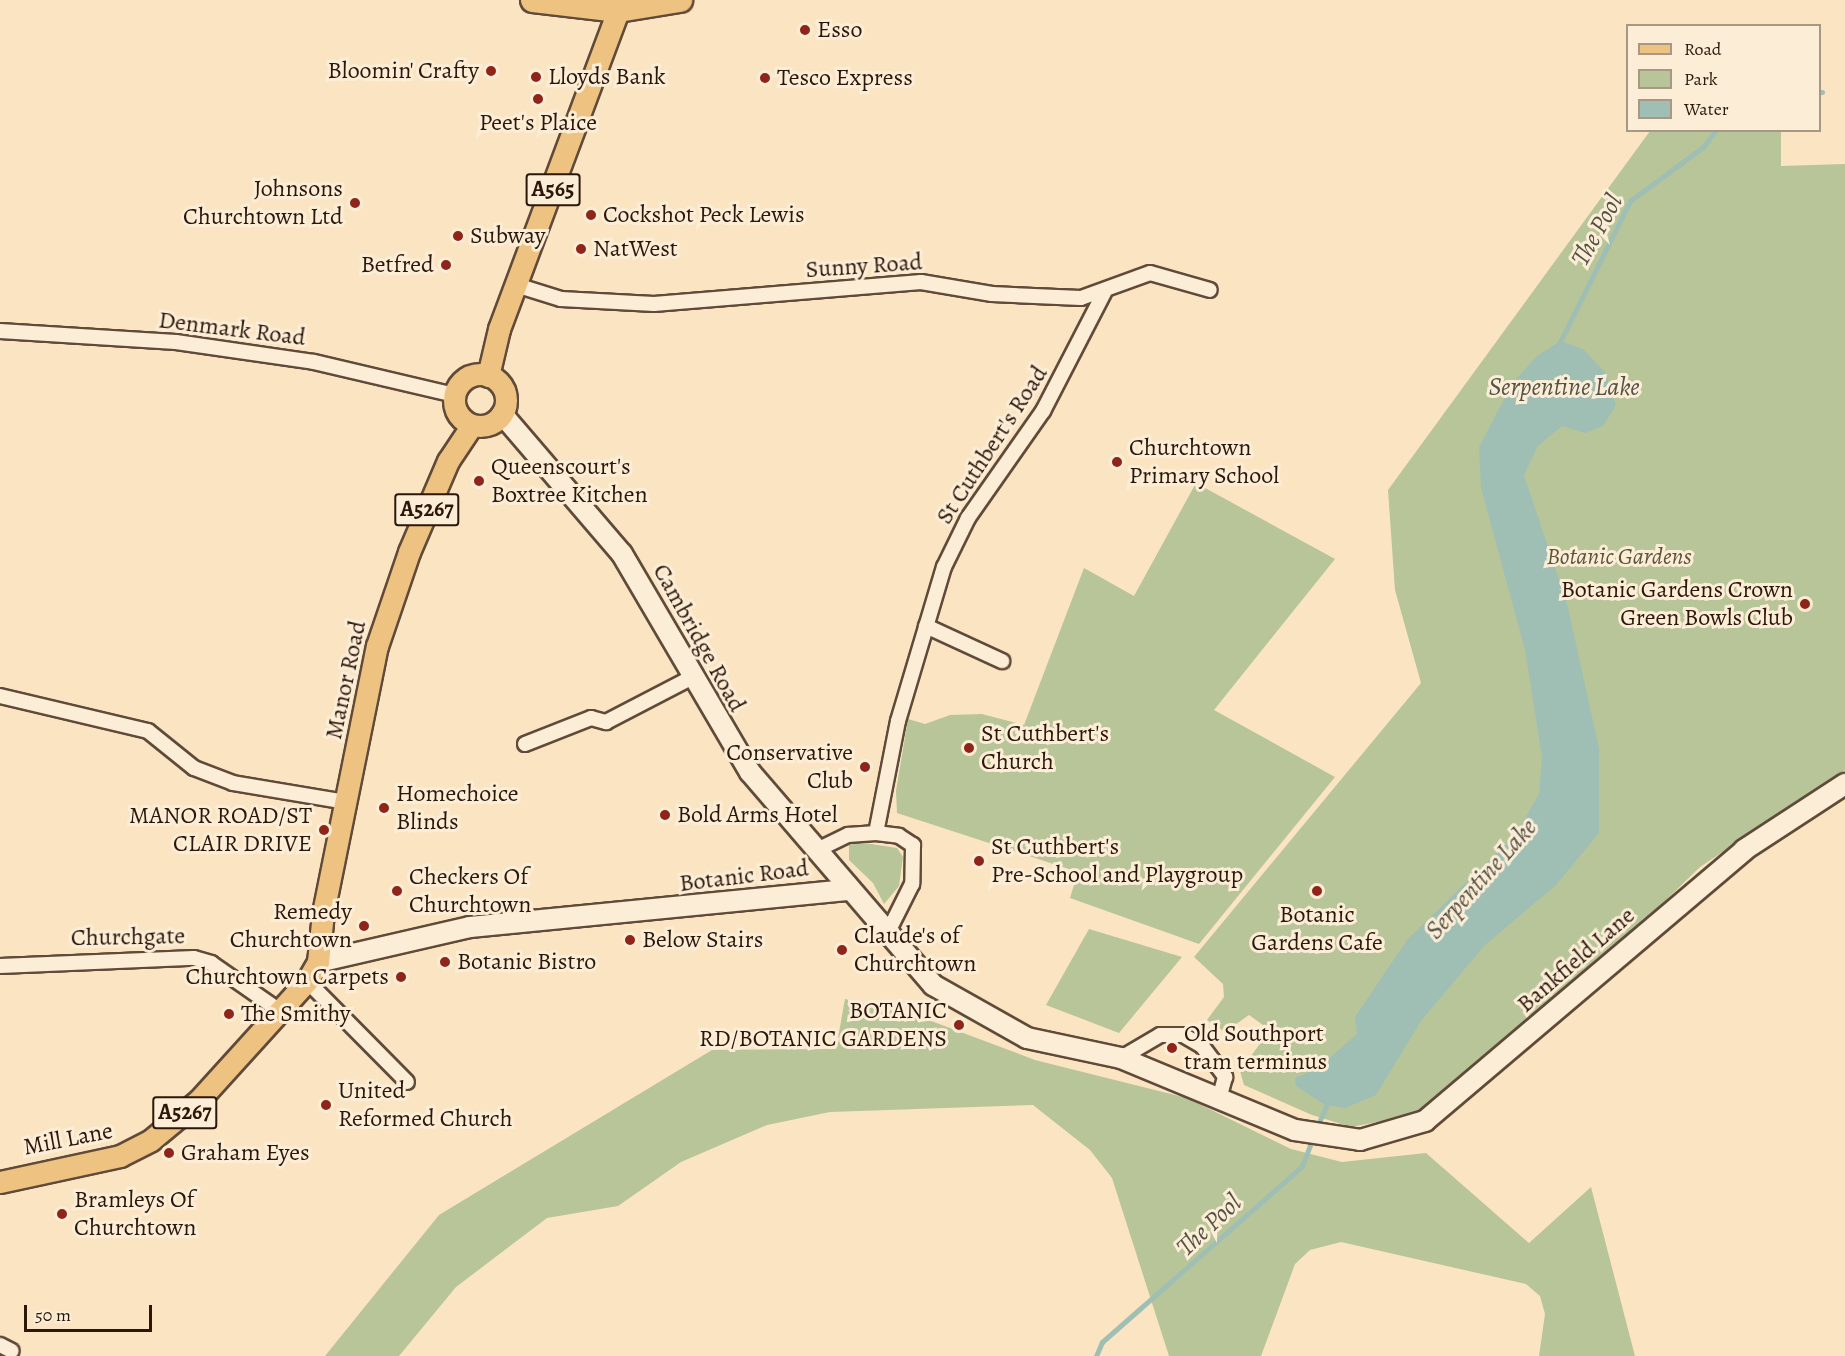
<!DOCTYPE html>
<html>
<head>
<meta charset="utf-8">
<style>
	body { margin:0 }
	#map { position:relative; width:1845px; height:1356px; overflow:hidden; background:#fbe4c2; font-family:Alegreya,serif }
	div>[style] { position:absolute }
	.green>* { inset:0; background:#b8c598 }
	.water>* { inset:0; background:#9fbfb4 }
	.stream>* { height:5px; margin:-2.5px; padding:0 2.5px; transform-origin:2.5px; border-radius:2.5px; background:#9fbfb4 }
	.roads { filter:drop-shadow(2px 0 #604a39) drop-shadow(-2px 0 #604a39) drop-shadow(0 2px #604a39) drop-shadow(0 -2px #604a39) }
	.street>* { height:14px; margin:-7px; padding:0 7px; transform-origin:7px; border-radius:7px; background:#fcedd7 }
	.secondary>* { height:20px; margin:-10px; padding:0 10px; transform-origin:10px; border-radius:10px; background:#fcedd7 }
	.primary>* { height:21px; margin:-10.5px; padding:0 10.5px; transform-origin:10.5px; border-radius:10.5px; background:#eec281 }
	.primary>.ring { margin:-10.5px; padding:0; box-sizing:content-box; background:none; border:21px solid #eec281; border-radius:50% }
	.highway>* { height:24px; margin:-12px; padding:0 12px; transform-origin:12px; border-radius:12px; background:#eec281 }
	.dots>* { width:16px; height:16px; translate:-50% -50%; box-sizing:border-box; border:3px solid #fcedd7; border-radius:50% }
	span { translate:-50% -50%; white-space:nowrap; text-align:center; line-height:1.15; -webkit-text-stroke:6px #fcedd7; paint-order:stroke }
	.shield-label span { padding:2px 4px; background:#fcedd7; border:2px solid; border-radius:4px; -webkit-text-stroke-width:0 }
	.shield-label { font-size:22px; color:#2c170b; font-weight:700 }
	.poi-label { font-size:24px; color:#2c170b }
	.left { translate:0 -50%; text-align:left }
	.right { translate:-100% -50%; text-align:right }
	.street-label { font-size:24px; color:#2c170b }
	.park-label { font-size:24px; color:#5d543c; font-style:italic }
	.water-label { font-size:26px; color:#545246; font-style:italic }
	.legend { position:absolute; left:1626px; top:24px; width:195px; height:108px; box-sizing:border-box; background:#fcedd7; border:2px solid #a99785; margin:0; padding:8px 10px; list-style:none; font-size:18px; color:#2c170b }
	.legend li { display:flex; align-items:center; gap:12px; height:30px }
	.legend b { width:30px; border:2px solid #a99785 }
	.scale { position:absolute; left:24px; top:1305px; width:128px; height:27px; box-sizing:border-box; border:3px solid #2c170b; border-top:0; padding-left:8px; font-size:18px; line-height:21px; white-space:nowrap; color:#2c170b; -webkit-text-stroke:4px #fcedd7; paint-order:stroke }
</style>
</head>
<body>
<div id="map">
	<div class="green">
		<div style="clip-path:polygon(1650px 131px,1781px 131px,1781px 166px,1845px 164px,1845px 770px,1700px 867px,1571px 992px,1414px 1115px,1351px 1127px,1312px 1115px,1244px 1085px,1240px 1071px,1270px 1030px,1249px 1015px,1225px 1032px,1207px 1020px,1224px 997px,1223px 984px,1194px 957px,1421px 683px,1395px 590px,1388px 490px)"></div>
		<div style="clip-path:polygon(1196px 483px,1335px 559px,1214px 710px,1335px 777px,1199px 944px,1070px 898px,1078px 872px,897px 813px,896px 791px,908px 719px,925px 724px,950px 715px,982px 714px,1024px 725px,1084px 568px,1134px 596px)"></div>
		<div style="clip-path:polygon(858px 842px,897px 848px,903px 857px,899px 886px,884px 904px,873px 883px,849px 860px,849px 845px)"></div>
		<div style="clip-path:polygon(1089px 929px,1182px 957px,1119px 1033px,1046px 1005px)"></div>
		<div style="clip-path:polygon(845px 999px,926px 1019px,1035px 1060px,1187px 1098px,1291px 1149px,1342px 1162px,1426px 1153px,1529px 1243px,1591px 1187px,1635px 1356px,1539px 1356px,1545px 1314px,1540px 1296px,1526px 1284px,1341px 1242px,1310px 1250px,1295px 1264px,1261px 1356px,1169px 1356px,1112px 1178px,1090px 1150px,1033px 1105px,830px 1112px,767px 1125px,681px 1162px,618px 1206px,547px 1218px,456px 1287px,399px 1356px,325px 1356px,439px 1215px,712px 1050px,836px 1049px)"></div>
	</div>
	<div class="water">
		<div style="clip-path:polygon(1560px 341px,1583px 349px,1605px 372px,1616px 405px,1603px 426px,1585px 433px,1562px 426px,1538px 446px,1524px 475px,1567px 603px,1599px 748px,1599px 833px,1556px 885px,1484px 946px,1421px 1021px,1376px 1095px,1345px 1108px,1325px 1105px,1296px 1086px,1295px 1078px,1318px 1068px,1357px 1034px,1355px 1017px,1407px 940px,1515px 835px,1539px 794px,1542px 757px,1525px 650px,1481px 488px,1479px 447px,1512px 384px,1537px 356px)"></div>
	</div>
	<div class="stream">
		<div style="left:1820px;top:92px;width:2px"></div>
		<div style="left:1555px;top:352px;width:169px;rotate:-63.6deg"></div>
		<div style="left:1630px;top:201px;width:91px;rotate:-36.5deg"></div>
		<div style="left:1703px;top:147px;width:21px;rotate:-53deg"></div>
		<div style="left:1316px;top:1129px;width:30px;rotate:-66deg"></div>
		<div style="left:1096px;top:1356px;width:15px;rotate:-67deg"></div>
		<div style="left:1102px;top:1342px;width:266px;rotate:-41.3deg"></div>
		<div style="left:1302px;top:1166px;width:31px;rotate:-69deg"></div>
	</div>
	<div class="roads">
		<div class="street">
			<div style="left:516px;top:285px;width:47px;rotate:17.3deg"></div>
			<div style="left:561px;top:299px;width:93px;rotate:3.1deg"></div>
			<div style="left:654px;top:304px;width:268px;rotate:-4.7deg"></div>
			<div style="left:921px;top:282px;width:72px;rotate:9.6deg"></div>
			<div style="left:992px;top:294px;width:89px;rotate:2.6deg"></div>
			<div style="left:1081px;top:298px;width:73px;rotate:-19.9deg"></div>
			<div style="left:1150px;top:273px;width:62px;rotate:15.8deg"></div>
			<div style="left:0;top:331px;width:176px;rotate:3.6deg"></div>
			<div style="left:176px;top:342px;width:139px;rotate:8.2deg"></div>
			<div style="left:314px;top:362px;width:145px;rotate:13.2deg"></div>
			<div style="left:926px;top:626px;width:84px;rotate:24.7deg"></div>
			<div style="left:0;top:696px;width:152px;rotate:13.3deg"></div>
			<div style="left:148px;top:731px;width:59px;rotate:38.8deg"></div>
			<div style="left:194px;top:768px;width:42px;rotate:21deg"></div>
			<div style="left:233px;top:783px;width:116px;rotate:9.5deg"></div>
			<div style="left:525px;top:744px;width:71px;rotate:-21.5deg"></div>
			<div style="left:591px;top:718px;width:16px;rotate:15deg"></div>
			<div style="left:606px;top:722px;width:96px;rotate:-27.4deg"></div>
			<div style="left:876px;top:833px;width:114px;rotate:-78.9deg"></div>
			<div style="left:898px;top:721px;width:161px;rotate:-73.4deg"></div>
			<div style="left:944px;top:567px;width:55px;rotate:-63.9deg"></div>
			<div style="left:968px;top:518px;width:131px;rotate:-55deg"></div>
			<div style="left:1043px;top:411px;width:133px;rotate:-62.7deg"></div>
			<div style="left:815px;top:851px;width:37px;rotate:-26deg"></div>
			<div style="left:848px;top:835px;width:28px;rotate:-4deg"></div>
			<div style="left:876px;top:833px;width:23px;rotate:7deg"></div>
			<div style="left:899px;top:836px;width:17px;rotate:33deg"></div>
			<div style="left:913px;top:845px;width:39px;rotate:91deg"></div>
			<div style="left:912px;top:884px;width:56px;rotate:116.6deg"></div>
			<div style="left:0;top:966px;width:194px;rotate:-2.4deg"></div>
			<div style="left:194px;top:958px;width:18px;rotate:16deg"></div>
			<div style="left:211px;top:963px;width:80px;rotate:34.9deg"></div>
			<div style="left:307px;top:981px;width:142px;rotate:45.3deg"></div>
			<div style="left:1121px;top:1058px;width:45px;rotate:-30.5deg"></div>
			<div style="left:1160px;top:1035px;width:23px"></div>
			<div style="left:1183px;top:1035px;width:22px;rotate:30deg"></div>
			<div style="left:1202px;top:1046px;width:39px;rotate:53deg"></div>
			<div style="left:1225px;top:1077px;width:24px;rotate:105deg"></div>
			<div style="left:0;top:1345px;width:13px;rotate:27deg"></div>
		</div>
		<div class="secondary">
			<div style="left:502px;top:414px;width:184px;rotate:49.4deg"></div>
			<div style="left:622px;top:554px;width:253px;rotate:59.6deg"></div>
			<div style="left:750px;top:772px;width:281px;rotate:49.3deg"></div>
			<div style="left:933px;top:985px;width:108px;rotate:29.4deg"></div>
			<div style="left:1027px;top:1038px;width:96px;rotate:12deg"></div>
			<div style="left:1121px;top:1058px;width:188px;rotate:22.5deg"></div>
			<div style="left:1295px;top:1130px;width:66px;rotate:8.7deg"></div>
			<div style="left:1360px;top:1140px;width:68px;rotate:-16.3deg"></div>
			<div style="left:1425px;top:1121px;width:419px;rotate:-40.3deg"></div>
			<div style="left:1744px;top:850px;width:121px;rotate:-33.2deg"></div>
			<div style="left:318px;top:962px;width:156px;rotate:-13deg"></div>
			<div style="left:470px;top:927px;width:379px;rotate:-5.6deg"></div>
		</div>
		<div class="primary">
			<div class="ring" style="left:454px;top:374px;width:31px;height:31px"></div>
			<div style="left:488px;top:376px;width:48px;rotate:-76.8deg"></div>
			<div style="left:499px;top:329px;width:340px;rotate:-69.5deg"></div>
			<div style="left:0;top:1182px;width:123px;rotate:-12.2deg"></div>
			<div style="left:120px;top:1156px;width:35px;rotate:-27deg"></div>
			<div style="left:151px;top:1140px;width:62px;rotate:-39.8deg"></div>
			<div style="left:199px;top:1100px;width:161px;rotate:-47.8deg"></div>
			<div style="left:307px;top:981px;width:22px;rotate:-60deg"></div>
			<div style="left:318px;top:962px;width:49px;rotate:-84.2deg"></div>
			<div style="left:323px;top:913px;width:272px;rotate:-78.6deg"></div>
			<div style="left:377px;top:646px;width:99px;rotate:-71.2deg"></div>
			<div style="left:409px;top:552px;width:99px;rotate:-66.8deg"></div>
			<div style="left:448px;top:461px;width:43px;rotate:-56.3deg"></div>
		</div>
		<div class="highway">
			<div style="left:533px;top:0;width:86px;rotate:6.7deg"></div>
			<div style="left:618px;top:10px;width:63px;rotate:-9.2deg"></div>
		</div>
	</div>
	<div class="dots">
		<div style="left:805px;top:30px;background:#8f2418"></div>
		<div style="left:491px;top:71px;background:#8f2418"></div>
		<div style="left:536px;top:77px;background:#8f2418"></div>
		<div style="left:765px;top:78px;background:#8f2418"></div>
		<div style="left:538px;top:99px;background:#8f2418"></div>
		<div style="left:355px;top:203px;background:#8f2418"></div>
		<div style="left:591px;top:215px;background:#8f2418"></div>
		<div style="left:458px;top:236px;background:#8f2418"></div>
		<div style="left:581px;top:249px;background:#8f2418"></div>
		<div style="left:446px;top:265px;background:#8f2418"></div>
		<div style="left:1117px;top:462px;background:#8f2418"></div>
		<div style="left:479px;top:481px;background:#8f2418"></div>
		<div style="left:1805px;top:604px;background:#8f2418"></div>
		<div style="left:969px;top:748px;background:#8f2418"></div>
		<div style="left:865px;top:767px;background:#8f2418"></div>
		<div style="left:384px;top:808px;background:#8f2418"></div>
		<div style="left:665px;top:815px;background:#8f2418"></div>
		<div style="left:324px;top:830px;background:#8f2418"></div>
		<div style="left:979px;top:861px;background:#8f2418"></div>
		<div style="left:397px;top:891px;background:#8f2418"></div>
		<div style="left:1317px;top:891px;background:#8f2418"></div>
		<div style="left:364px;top:926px;background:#8f2418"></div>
		<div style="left:630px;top:940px;background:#8f2418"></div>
		<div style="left:842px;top:950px;background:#8f2418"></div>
		<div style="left:445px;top:962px;background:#8f2418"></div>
		<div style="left:401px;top:977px;background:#8f2418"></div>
		<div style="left:229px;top:1014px;background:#8f2418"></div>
		<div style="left:959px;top:1025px;background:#8f2418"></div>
		<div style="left:1172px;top:1048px;background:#8f2418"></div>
		<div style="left:326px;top:1105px;background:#8f2418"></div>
		<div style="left:169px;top:1153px;background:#8f2418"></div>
		<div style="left:62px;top:1214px;background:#8f2418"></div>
	</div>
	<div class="shield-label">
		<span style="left:553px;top:190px">A565</span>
		<span style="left:427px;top:510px">A5267</span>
		<span style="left:185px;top:1113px">A5267</span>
	</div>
	<div class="poi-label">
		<span class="left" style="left:817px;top:30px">Esso</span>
		<span class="right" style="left:479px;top:71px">Bloomin' Crafty</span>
		<span class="left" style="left:548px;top:77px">Lloyds Bank</span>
		<span class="left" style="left:777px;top:78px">Tesco Express</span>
		<span style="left:538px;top:123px">Peet's Plaice</span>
		<span class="right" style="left:343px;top:203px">Johnsons<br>Churchtown Ltd</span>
		<span class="left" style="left:603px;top:215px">Cockshot Peck Lewis</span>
		<span class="left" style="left:470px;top:236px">Subway</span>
		<span class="left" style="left:593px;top:249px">NatWest</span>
		<span class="right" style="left:434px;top:265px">Betfred</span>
		<span class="left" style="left:1129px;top:462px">Churchtown<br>Primary School</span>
		<span class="left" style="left:491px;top:481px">Queenscourt's<br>Boxtree Kitchen</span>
		<span class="right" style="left:1793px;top:604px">Botanic Gardens Crown<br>Green Bowls Club</span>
		<span class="left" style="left:981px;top:748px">St Cuthbert's<br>Church</span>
		<span class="right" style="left:853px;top:767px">Conservative<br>Club</span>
		<span class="left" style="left:396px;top:808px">Homechoice<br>Blinds</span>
		<span class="left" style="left:677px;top:815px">Bold Arms Hotel</span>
		<span class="right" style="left:312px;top:830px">MANOR ROAD/ST<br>CLAIR DRIVE</span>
		<span class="left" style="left:991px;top:861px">St Cuthbert's<br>Pre-School and Playgroup</span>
		<span class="left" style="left:409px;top:891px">Checkers Of<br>Churchtown</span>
		<span class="right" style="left:352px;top:926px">Remedy<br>Churchtown</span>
		<span style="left:1317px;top:929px">Botanic<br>Gardens Cafe</span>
		<span class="left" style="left:854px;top:950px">Claude's of<br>Churchtown</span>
		<span class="left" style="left:642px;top:940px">Below Stairs</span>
		<span class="left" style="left:457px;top:962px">Botanic Bistro</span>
		<span class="right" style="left:389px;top:977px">Churchtown Carpets</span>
		<span class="right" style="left:947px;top:1025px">BOTANIC<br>RD/BOTANIC GARDENS</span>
		<span class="left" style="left:241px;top:1014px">The Smithy</span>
		<span class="left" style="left:1184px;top:1048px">Old Southport<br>tram terminus</span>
		<span class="left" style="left:338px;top:1105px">United<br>Reformed Church</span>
		<span class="left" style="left:181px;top:1153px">Graham Eyes</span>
		<span class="left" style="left:74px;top:1214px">Bramleys Of<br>Churchtown</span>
	</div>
	<div class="street-label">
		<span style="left:864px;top:266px;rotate:-4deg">Sunny Road</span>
		<span style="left:232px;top:329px;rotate:7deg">Denmark Road</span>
		<span style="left:992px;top:445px;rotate:-57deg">St Cuthbert's Road</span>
		<span style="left:699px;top:638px;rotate:61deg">Cambridge Road</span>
		<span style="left:346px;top:680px;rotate:-78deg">Manor Road</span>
		<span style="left:744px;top:876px;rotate:-7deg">Botanic Road</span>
		<span style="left:128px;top:937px;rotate:-1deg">Churchgate</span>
		<span style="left:1576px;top:960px;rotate:-41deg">Bankfield Lane</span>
		<span style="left:68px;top:1139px;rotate:-11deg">Mill Lane</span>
	</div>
	<div class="park-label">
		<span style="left:1619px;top:557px">Botanic Gardens</span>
	</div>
	<div class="water-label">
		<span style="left:1597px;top:230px;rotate:-61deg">The Pool</span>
		<span style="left:1564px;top:387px">Serpentine Lake</span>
		<span style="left:1481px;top:879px;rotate:-48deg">Serpentine Lake</span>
		<span style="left:1209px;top:1225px;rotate:-43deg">The Pool</span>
	</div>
	<ul class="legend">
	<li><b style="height:8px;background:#eec281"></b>Road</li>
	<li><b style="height:16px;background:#b8c598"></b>Park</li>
	<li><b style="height:16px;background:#9fbfb4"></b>Water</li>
	</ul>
	<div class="scale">50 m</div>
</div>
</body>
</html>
